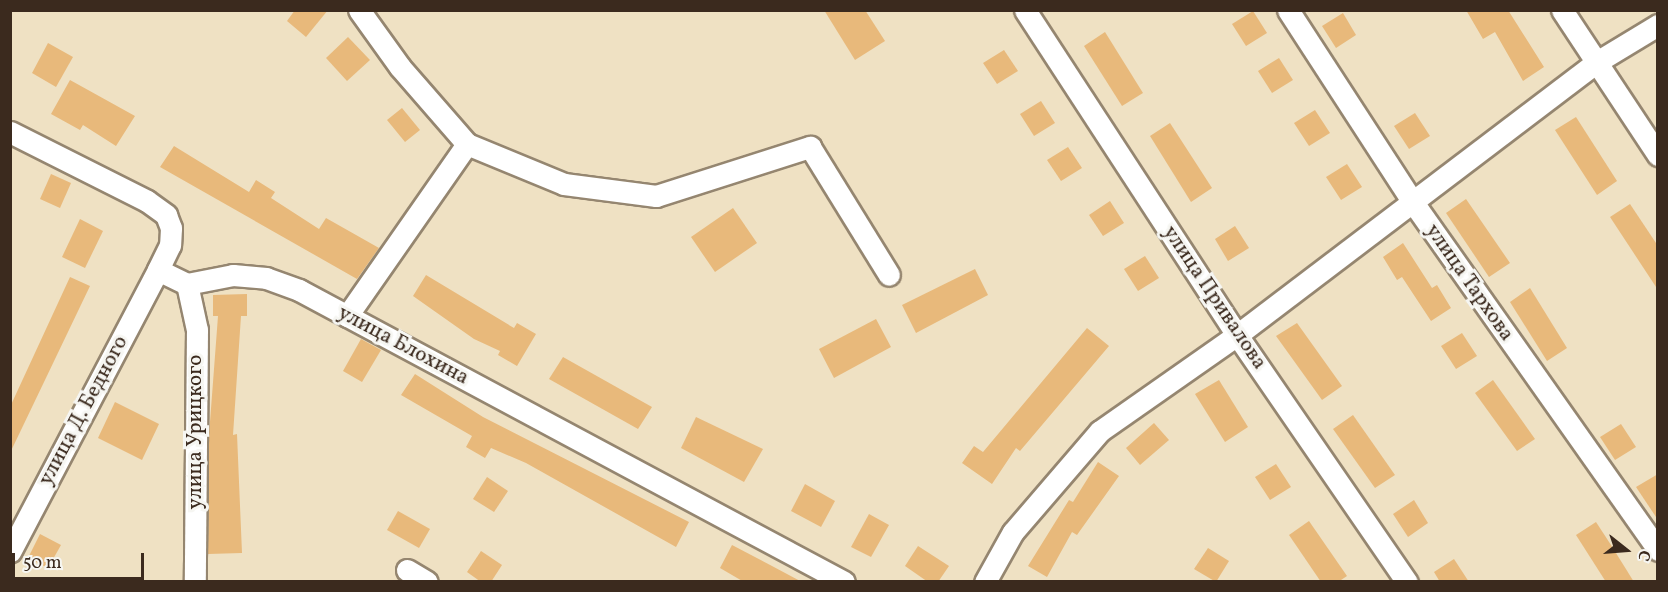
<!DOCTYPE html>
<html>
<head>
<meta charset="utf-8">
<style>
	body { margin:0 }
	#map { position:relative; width:1668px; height:592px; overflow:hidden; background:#efe1c3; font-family:Vollkorn,serif }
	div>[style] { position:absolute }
	.building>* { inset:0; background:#e8b97b }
	.roads { filter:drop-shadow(2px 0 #958670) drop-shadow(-2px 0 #958670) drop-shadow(0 2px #958670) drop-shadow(0 -2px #958670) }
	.minor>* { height:21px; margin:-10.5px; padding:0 10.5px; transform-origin:10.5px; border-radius:10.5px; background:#fff }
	span { translate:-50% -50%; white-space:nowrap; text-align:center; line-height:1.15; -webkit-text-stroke:6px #f6f6f2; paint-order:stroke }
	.street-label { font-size:21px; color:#3b2a1e }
	.frame { position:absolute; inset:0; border:12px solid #3b2a1e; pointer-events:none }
	.north { position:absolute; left:1596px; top:520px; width:60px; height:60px; -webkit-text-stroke:4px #f6f6f2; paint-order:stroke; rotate:107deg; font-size:16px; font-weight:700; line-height:24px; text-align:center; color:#3b2a1e }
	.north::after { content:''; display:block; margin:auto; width:21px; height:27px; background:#3b2a1e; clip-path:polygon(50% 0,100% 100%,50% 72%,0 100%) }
	.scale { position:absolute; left:12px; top:553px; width:132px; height:27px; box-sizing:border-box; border:3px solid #3b2a1e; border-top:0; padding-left:8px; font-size:18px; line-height:21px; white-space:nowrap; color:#3b2a1e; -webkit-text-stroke:4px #f6f6f2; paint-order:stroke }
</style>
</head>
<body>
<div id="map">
	<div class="building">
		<div style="clip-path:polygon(295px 10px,328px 10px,306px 37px,287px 21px)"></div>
		<div style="clip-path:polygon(824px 10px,865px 10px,885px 41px,855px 60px)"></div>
		<div style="clip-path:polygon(1466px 10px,1508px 10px,1544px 67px,1523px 81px,1495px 32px,1483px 39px)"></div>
		<div style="clip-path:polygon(1253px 11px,1267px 33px,1246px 46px,1232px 24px)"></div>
		<div style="clip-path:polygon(1343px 13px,1356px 35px,1336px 48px,1322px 26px)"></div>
		<div style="clip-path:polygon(1105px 32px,1143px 93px,1122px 106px,1084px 46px)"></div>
		<div style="clip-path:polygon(348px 37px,370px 60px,347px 81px,326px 58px)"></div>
		<div style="clip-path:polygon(48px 43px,73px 57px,56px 87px,32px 73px)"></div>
		<div style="clip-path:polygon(1004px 50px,1018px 71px,997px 84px,983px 63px)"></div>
		<div style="clip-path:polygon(1279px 58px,1293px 80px,1272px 93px,1258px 71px)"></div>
		<div style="clip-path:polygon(70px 80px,135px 116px,116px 146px,83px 125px,80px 130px,51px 114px)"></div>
		<div style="clip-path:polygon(1041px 101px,1055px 123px,1034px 136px,1020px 114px)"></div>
		<div style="clip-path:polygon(402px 108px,420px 130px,405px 142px,387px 120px)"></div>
		<div style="clip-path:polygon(1315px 110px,1330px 133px,1309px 146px,1294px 123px)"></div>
		<div style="clip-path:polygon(1415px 113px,1430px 136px,1409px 149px,1394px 126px)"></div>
		<div style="clip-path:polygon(1576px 117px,1617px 181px,1597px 195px,1555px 130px)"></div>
		<div style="clip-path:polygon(1170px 123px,1212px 188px,1191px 202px,1150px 136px)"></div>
		<div style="clip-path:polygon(174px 146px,249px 192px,256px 180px,275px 192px,271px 198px,319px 229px,326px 218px,379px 248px,357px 279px,160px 167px)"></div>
		<div style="clip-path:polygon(1068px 147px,1082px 168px,1061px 181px,1047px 160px)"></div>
		<div style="clip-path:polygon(1347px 164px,1362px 187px,1341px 200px,1326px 177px)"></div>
		<div style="clip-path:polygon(51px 174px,71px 183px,60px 208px,40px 199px)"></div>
		<div style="clip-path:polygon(1466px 199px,1510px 263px,1489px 277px,1446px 213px)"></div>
		<div style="clip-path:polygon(1110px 201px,1124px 223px,1103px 236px,1089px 215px)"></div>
		<div style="clip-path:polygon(1630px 204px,1658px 246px,1658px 290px,1610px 217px)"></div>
		<div style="clip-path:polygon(733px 208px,757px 243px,715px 272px,691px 237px)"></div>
		<div style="clip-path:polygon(80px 219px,103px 231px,85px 268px,62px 257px)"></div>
		<div style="clip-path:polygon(1235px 226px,1249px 248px,1228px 261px,1215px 239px)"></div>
		<div style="clip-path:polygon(1403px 243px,1432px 288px,1437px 285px,1451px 308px,1431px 321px,1402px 277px,1397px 280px,1383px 257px)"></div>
		<div style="clip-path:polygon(1145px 256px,1159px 278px,1138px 291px,1124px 269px)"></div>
		<div style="clip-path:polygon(975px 269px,988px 295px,916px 333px,902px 305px)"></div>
		<div style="clip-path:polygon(426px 275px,514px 328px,517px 323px,536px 334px,517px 366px,498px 355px,500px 351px,474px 339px,413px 296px)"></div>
		<div style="clip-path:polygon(70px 277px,90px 286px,10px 453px,10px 407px)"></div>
		<div style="clip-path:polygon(1530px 288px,1567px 348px,1547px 361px,1510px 302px)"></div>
		<div style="clip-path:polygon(247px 294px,247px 316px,241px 316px,233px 435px,237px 434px,242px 553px,208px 554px,209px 435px,218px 316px,213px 316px,213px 295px)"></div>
		<div style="clip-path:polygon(876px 319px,891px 347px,834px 378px,819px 349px)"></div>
		<div style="clip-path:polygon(1297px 323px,1342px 386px,1322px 400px,1276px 336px)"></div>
		<div style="clip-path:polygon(1087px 328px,1109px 346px,1020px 451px,1016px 448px,992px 484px,962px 463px,974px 446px,983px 452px)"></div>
		<div style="clip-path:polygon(1462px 333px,1477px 356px,1456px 369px,1441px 346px)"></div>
		<div style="clip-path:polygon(361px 339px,381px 350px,362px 382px,343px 371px)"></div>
		<div style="clip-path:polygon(563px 357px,652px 407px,638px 429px,549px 379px)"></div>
		<div style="clip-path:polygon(415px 374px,483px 417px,689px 522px,676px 547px,526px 463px,491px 448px,485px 458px,466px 447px,472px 436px,401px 395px)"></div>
		<div style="clip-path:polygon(1219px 380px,1248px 427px,1225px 442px,1195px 394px)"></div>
		<div style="clip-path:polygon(1493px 380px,1535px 439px,1517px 451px,1475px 393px)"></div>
		<div style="clip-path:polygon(115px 402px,159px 424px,142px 460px,98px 438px)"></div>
		<div style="clip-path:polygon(1353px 415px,1395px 475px,1375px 488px,1333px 429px)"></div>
		<div style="clip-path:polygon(696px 417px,763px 449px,744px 482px,681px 448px)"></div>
		<div style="clip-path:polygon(1154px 423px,1169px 440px,1140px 465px,1126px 448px)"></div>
		<div style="clip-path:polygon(1621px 424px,1636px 447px,1615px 460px,1600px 437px)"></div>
		<div style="clip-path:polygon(1098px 462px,1119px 476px,1077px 535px,1072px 532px,1047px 577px,1028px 566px,1069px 500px,1073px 502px)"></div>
		<div style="clip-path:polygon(1276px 464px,1291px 487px,1270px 500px,1255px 477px)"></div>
		<div style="clip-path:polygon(1658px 474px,1658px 520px,1636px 487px)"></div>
		<div style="clip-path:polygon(487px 477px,508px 491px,494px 512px,473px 499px)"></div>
		<div style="clip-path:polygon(805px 484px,835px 501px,821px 527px,791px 511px)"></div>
		<div style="clip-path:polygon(1414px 500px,1428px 523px,1408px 537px,1393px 514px)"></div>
		<div style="clip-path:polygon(398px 511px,430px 529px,419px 548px,387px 530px)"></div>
		<div style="clip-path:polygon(869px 514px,889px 525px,871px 557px,851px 547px)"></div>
		<div style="clip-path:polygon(1309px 521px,1347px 576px,1338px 582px,1321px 582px,1289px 535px)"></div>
		<div style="clip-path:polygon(1596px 522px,1611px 545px,1634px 582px,1606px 582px,1576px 535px)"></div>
		<div style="clip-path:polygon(40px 534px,61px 545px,48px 568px,28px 558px)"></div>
		<div style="clip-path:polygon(732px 545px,772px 566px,802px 582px,744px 582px,720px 568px)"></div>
		<div style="clip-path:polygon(918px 546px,949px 566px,938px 582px,928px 582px,905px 566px)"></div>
		<div style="clip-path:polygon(1208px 548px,1229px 561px,1216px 582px,1194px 569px)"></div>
		<div style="clip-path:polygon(481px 551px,502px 565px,491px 582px,481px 582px,467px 572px)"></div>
		<div style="clip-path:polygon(1454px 559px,1469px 582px,1440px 582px,1434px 572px)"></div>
	</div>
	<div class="roads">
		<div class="minor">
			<div style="left:1025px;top:10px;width:388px;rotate:56.9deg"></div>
			<div style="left:1237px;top:335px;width:300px;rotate:55.5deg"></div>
			<div style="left:1288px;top:10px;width:228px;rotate:57deg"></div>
			<div style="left:1412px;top:201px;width:427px;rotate:54.8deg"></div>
			<div style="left:1562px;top:10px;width:174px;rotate:56.5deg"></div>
			<div style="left:10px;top:132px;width:153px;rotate:26.7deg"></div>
			<div style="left:147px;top:201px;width:24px;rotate:36deg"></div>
			<div style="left:166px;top:215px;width:14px;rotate:69deg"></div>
			<div style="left:171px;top:228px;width:17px;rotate:93deg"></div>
			<div style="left:170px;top:245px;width:28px;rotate:116deg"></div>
			<div style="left:158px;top:270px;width:318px;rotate:117.7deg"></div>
			<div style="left:467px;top:144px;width:105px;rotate:22.4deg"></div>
			<div style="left:564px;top:184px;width:93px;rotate:7.4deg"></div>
			<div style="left:656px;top:196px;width:162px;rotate:-17.7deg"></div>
			<div style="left:810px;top:147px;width:150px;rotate:58.3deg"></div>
			<div style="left:158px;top:270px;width:32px;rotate:26deg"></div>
			<div style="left:187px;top:284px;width:47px;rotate:-11.1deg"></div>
			<div style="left:233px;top:275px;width:33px;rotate:5deg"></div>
			<div style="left:266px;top:278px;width:35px;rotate:20deg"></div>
			<div style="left:299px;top:290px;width:618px;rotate:28.18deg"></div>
			<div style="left:187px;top:284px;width:47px;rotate:77.7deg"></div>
			<div style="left:197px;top:330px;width:252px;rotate:90.5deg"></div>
			<div style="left:347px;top:316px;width:210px;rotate:-55.1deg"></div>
			<div style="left:467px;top:144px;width:102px;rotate:-131deg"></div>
			<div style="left:400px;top:67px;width:70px;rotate:-125.7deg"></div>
			<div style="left:407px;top:570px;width:23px;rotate:31deg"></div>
			<div style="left:985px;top:582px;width:57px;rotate:-60.8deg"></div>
			<div style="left:1013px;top:532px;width:133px;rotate:-49.3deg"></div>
			<div style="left:1100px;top:431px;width:167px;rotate:-35deg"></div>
			<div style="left:1237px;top:335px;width:450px;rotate:-37.2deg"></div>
			<div style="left:1595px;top:63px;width:74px;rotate:-31.1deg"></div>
		</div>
	</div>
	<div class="street-label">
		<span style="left:1469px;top:283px;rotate:55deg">улица Тархова</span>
		<span style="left:1214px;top:298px;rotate:56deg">улица Привалова</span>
		<span style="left:403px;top:346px;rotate:28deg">улица Блохина</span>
		<span style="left:84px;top:411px;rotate:-62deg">улица Д. Бедного</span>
		<span style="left:196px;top:432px;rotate:-90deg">улица Урицкого</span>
	</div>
	<div class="frame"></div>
	<div class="north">С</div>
	<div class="scale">50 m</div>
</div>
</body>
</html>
